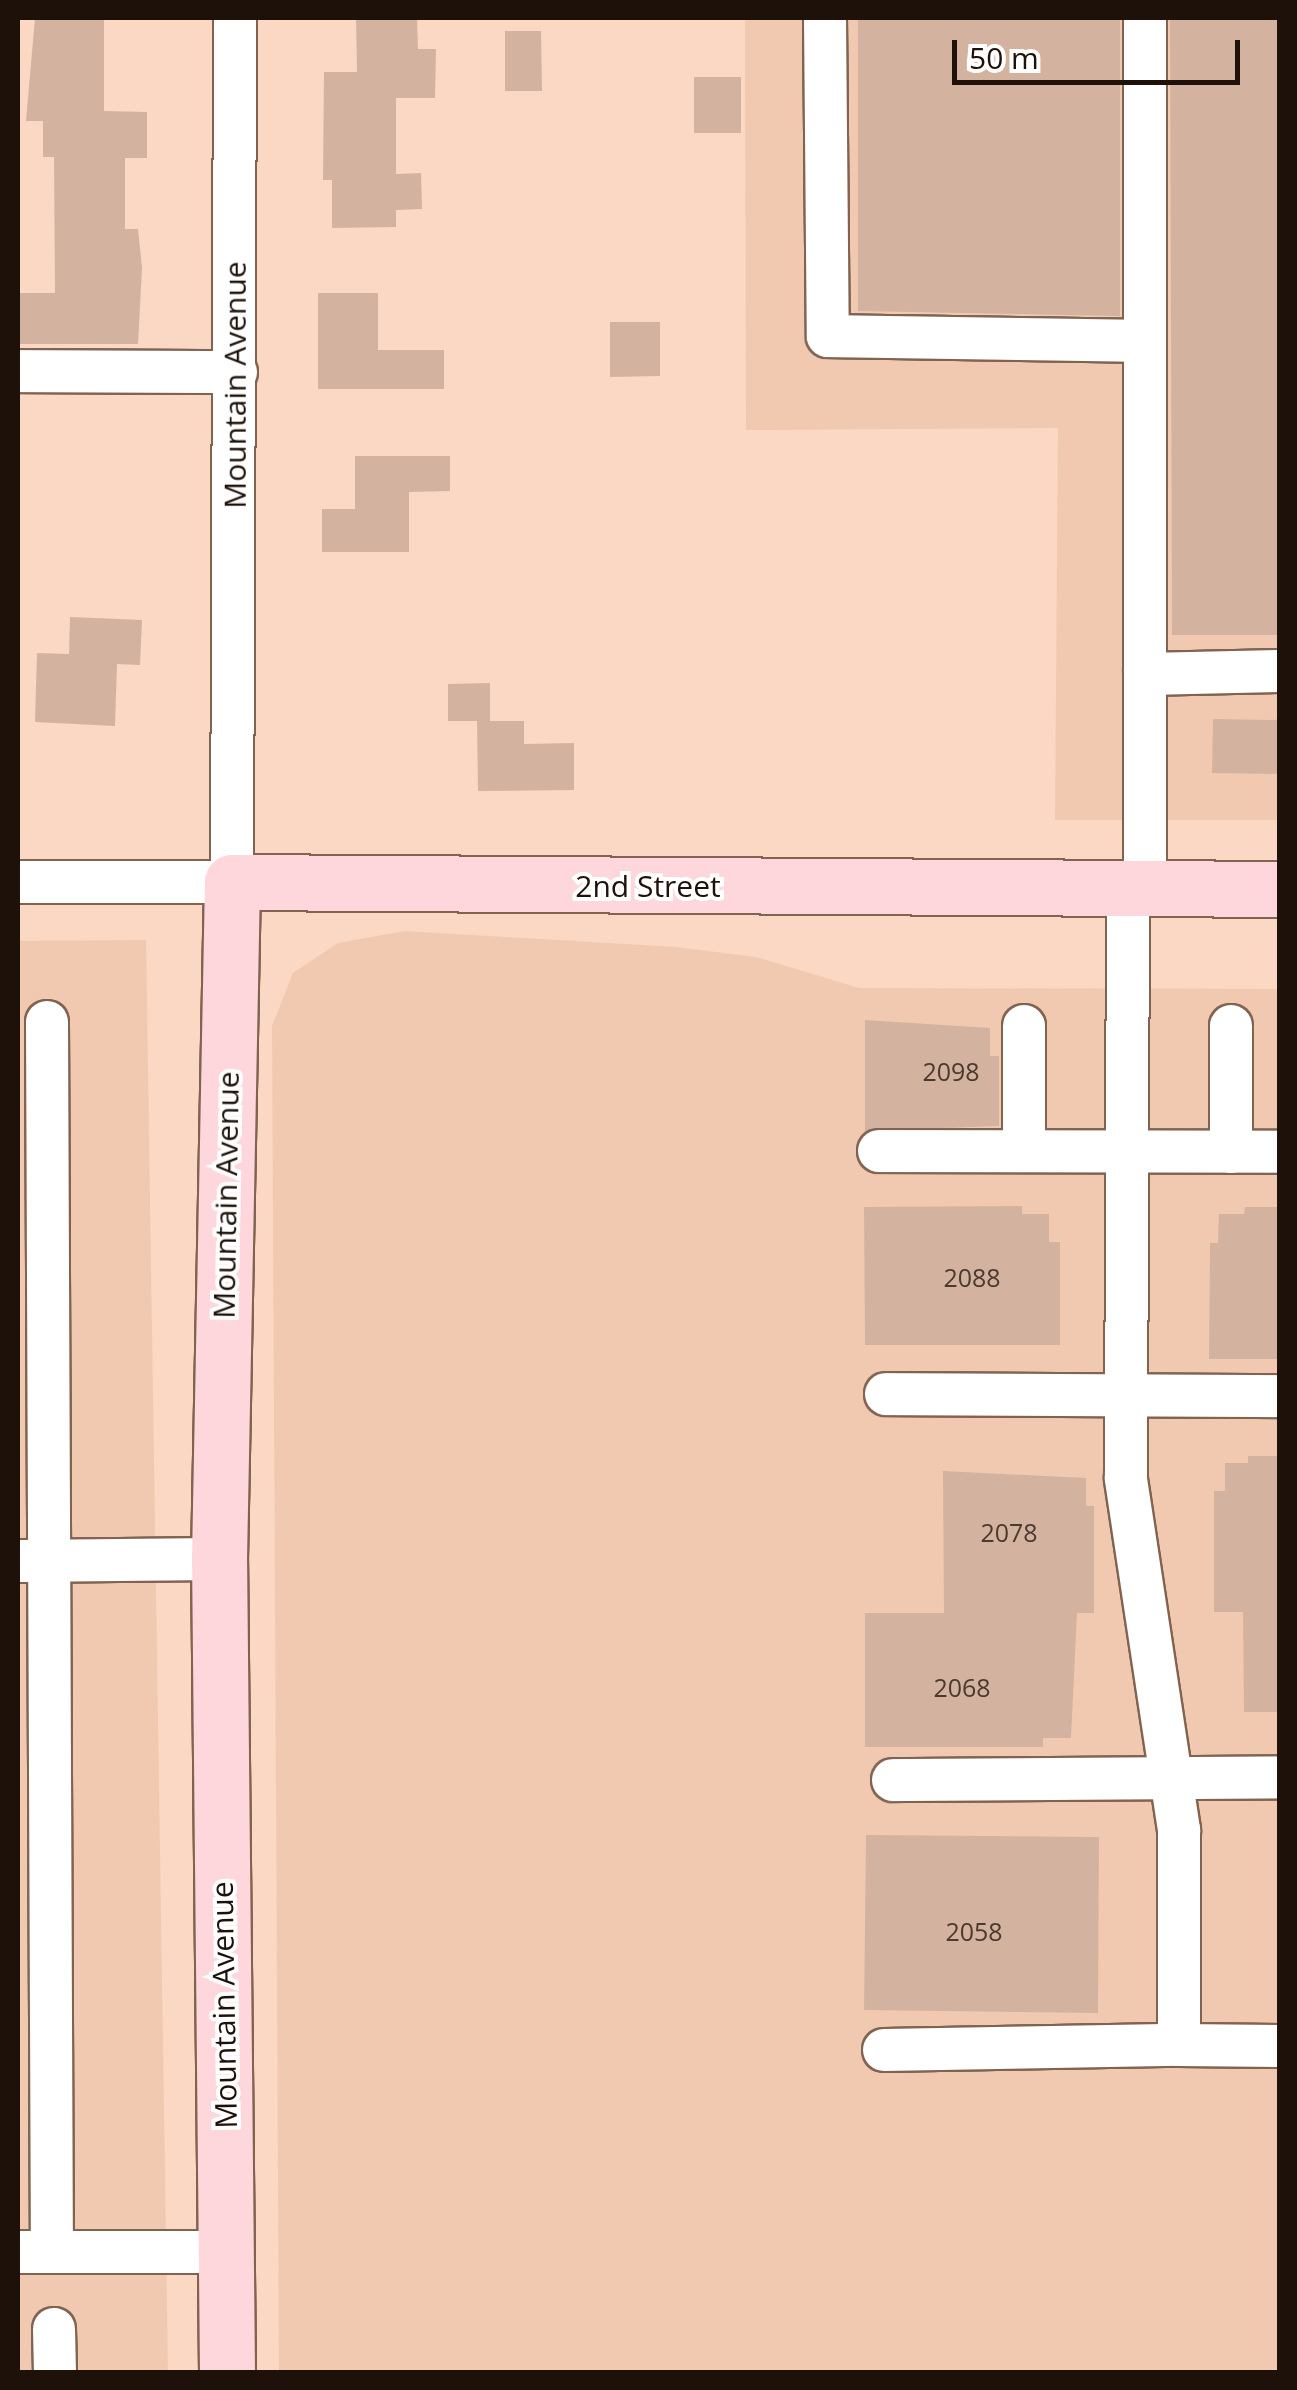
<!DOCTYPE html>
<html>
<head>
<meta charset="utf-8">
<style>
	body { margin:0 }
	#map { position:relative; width:1297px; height:2390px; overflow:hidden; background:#fad8c3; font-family:"Open Sans",sans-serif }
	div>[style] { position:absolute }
	.built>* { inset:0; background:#f1c9b1 }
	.building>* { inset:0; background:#d3b39f }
	.roads { filter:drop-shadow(2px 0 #806351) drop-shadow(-2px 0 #806351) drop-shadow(0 2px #806351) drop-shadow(0 -2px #806351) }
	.minor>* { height:42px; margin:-21px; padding:0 21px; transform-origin:21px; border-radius:21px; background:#fff }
	.major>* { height:55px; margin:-27.5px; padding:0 27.5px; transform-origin:27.5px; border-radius:27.5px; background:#fed7dd }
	span { translate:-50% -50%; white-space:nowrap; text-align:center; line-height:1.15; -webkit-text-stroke:8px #fff; paint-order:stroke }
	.number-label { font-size:25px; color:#4a3a2f }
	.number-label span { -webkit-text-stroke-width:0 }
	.street-label { font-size:30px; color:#1d110a }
	.frame { position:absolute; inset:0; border:20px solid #1d110a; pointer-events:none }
	.scale { position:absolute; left:952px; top:40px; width:288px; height:45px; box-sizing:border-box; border:5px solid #1d110a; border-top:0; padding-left:12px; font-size:30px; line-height:35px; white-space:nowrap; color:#1d110a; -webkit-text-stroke:8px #fff; paint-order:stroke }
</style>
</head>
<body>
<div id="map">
	<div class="built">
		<div style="clip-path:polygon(745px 18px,1279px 18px,1279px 820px,1055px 820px,1058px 428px,746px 430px)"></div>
		<div style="clip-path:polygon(405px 931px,676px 947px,756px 957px,859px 988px,1279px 989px,1279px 2372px,279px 2372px,272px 1026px,293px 973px,338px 943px)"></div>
		<div style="clip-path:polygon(146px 940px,168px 2372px,18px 2372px,18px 941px)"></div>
	</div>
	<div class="building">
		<div style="clip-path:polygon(35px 18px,104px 18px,104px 111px,147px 112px,147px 158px,125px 158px,125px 229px,138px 229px,142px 268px,138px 344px,18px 344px,18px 293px,55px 293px,54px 157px,43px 157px,43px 121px,26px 121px)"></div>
		<div style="clip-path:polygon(356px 18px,417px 18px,418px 49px,436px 49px,435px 98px,396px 98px,396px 174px,421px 173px,422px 209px,396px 210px,396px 227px,332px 228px,332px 180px,323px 180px,324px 72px,357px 72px)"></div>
		<div style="clip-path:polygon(858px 18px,1120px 18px,1120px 316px,858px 311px)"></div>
		<div style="clip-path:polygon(1170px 18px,1280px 18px,1280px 635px,1172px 635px)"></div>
		<div style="clip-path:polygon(505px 31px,541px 31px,542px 91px,505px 91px)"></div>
		<div style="clip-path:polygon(694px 77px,741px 77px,741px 133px,694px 133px)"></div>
		<div style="clip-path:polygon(318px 293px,378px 293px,378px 350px,444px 350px,444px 389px,318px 389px)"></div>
		<div style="clip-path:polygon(610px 322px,660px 322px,660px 376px,610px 377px)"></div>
		<div style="clip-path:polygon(355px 456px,450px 456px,450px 491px,409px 492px,409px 552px,322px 552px,322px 509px,355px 509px)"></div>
		<div style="clip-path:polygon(70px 617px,142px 620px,140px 665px,117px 664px,115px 726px,35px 722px,37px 653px,69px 654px)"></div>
		<div style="clip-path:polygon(490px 683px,490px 721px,524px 721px,524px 744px,574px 743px,574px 790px,478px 791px,477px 721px,448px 721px,448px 684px)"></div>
		<div style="clip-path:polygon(1213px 719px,1280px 720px,1280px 774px,1212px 773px)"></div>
		<div style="clip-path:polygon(865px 1020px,990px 1028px,990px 1056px,999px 1056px,999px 1126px,865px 1131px)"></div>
		<div style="clip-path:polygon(1022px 1206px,1022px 1214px,1049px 1214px,1049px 1242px,1060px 1242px,1060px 1345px,865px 1345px,864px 1207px)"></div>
		<div style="clip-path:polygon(1245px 1207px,1280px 1207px,1280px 1359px,1209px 1359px,1210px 1243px,1218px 1243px,1219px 1214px,1244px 1214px)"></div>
		<div style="clip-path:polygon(1248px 1456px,1280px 1456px,1280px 1712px,1244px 1712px,1243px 1612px,1214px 1612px,1214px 1491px,1225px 1491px,1225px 1463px,1248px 1463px)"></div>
		<div style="clip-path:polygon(943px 1471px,1086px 1478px,1086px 1506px,1094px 1506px,1094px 1613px,1077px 1613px,1071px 1738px,1043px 1738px,1043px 1747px,865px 1747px,865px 1613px,944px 1613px)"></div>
		<div style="clip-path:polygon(866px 1835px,1099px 1837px,1098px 2013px,864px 2010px)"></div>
	</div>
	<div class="roads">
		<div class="minor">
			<div style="left:825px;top:18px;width:318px;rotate:89.5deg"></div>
			<div style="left:828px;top:336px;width:317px;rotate:0.9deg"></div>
			<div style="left:1145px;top:341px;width:323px;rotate:-90deg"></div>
			<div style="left:18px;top:371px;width:218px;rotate:0.3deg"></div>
			<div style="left:1145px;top:674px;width:135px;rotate:-1.3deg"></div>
			<div style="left:18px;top:882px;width:214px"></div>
			<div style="left:232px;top:882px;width:864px;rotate:-89.8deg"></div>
			<div style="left:1145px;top:889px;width:548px;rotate:-90deg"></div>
			<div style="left:47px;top:1022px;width:1230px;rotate:89.77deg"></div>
			<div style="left:1231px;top:1026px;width:126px;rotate:90deg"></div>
			<div style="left:879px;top:1151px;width:401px;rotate:0.1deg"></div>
			<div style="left:1024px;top:1151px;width:125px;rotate:-90deg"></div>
			<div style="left:886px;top:1394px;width:394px;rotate:0.3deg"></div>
			<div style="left:19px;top:1561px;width:200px;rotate:-0.6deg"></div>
			<div style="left:893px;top:1780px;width:387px;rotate:-0.4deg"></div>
			<div style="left:1179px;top:2045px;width:101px;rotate:0.6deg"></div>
			<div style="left:884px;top:2050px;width:295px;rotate:-1deg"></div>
			<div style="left:1179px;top:2045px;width:215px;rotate:-90deg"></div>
			<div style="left:1179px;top:1830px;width:356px;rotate:-98.6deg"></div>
			<div style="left:1126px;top:1478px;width:589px;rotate:-89.81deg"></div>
			<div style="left:18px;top:2252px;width:209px"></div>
			<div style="left:54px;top:2329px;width:43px;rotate:88.7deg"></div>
		</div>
		<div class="major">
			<div style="left:227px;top:2372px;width:813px;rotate:-90.56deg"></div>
			<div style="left:219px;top:1559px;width:677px;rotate:-88.9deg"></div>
			<div style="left:232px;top:882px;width:1048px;rotate:0.38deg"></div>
		</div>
	</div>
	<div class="number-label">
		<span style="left:951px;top:1071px">2098</span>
		<span style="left:972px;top:1277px">2088</span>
		<span style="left:1009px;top:1532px">2078</span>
		<span style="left:962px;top:1687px">2068</span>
		<span style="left:974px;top:1931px">2058</span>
	</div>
	<div class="street-label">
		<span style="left:235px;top:385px;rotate:-90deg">Mountain Avenue</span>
		<span style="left:648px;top:886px">2nd Street</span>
		<span style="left:226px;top:1195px;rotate:-89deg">Mountain Avenue</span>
		<span style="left:224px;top:2005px;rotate:-91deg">Mountain Avenue</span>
	</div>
	<div class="frame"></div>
	<div class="scale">50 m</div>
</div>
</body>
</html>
